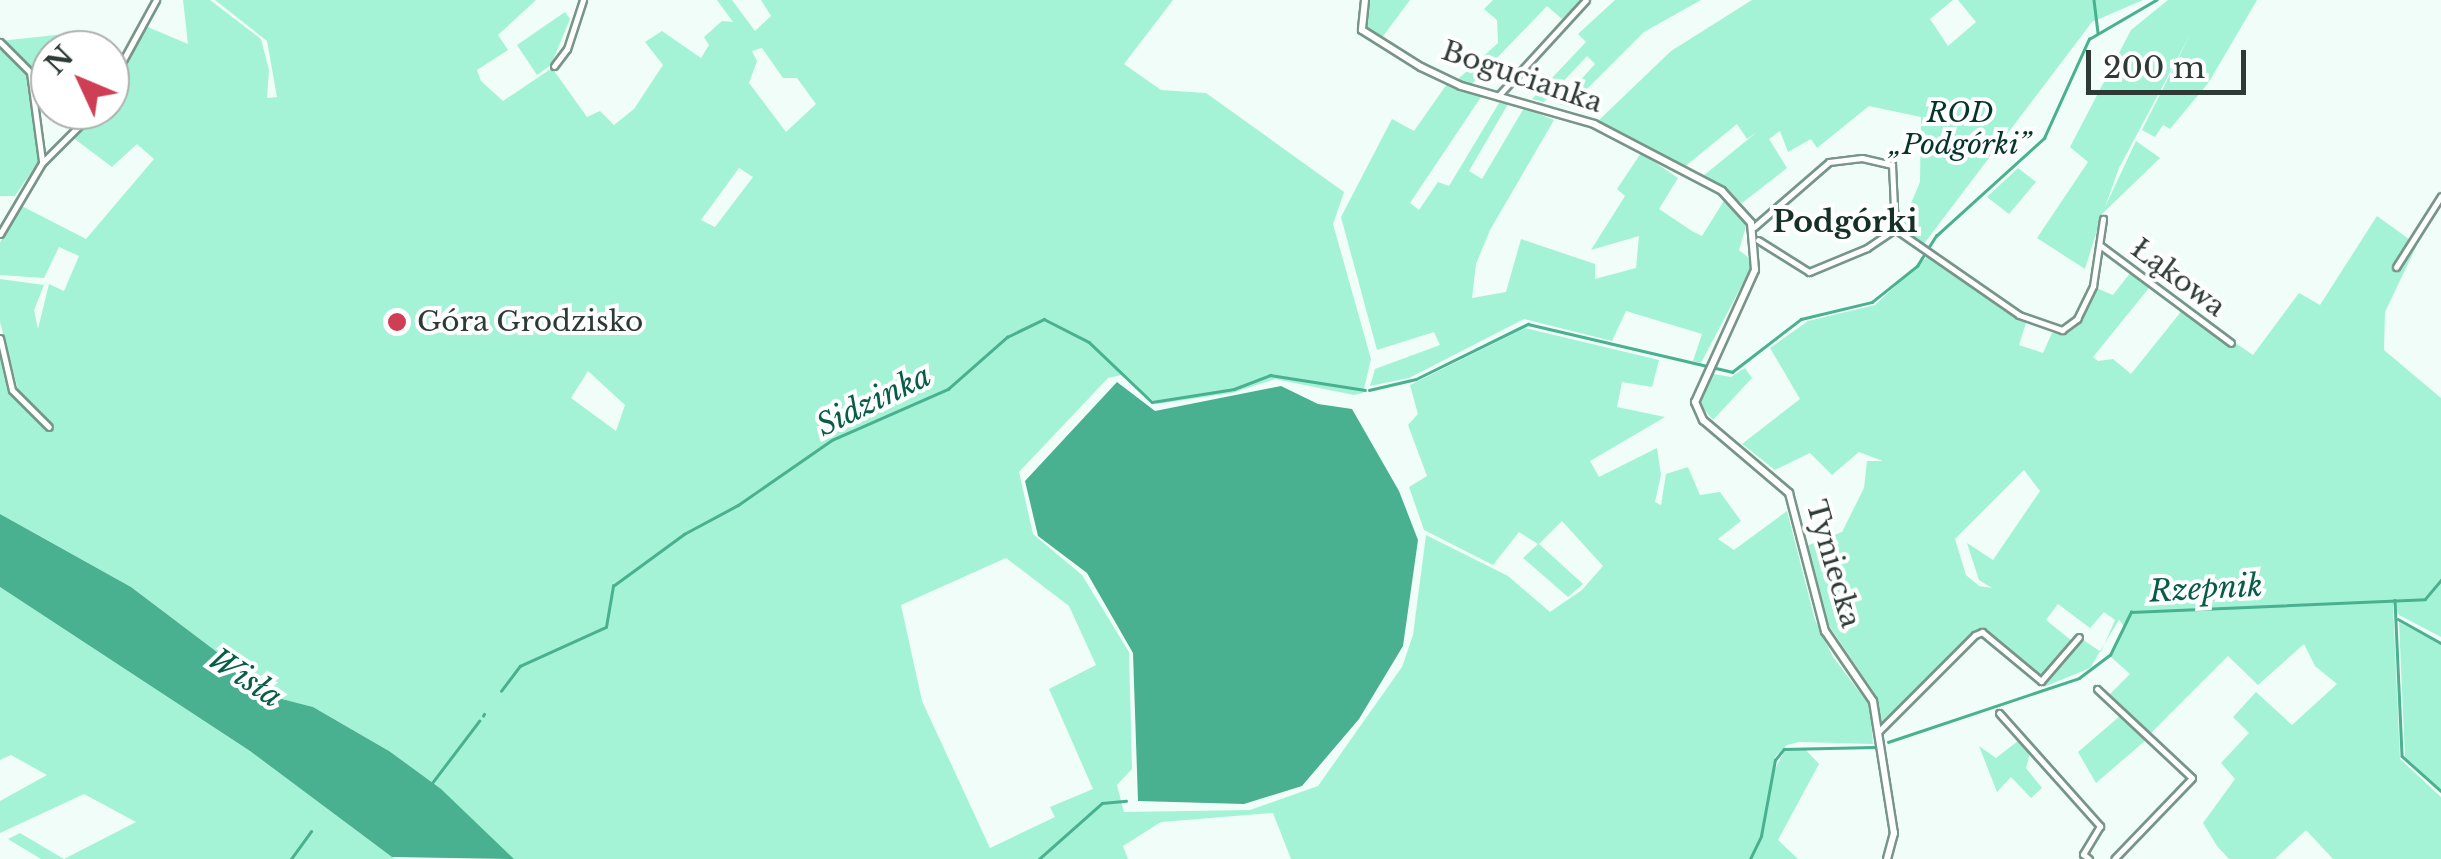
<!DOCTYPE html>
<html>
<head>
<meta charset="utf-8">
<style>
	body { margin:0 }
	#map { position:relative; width:2441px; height:859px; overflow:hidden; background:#f1fdf8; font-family:"Libre Baskerville",serif }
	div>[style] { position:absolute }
	.green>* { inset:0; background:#a4f3d7 }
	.water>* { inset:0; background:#49b090 }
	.stream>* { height:2.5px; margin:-1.25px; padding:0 1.25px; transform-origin:1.25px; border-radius:1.25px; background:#49b090 }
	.roads { filter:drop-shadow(2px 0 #78958a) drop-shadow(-2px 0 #78958a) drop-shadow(0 2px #78958a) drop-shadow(0 -2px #78958a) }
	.minor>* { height:5px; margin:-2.5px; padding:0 2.5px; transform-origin:2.5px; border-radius:2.5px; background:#fff }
	.tertiary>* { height:6px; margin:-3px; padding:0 3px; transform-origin:3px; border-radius:3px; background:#fff }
	.dots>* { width:28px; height:28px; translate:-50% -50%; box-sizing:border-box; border:5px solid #fff; border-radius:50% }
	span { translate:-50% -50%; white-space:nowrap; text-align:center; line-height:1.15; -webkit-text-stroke:8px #fff; paint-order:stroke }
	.street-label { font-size:28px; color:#2d3a35 }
	.park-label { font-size:28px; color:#053528; font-style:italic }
	.poi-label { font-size:28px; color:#2d3a35 }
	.left { translate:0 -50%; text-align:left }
	.neighbourhood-label { font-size:30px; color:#163027; font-weight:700 }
	.water-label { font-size:30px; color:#075d48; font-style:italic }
	.north { position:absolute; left:30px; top:30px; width:100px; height:100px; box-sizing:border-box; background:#fff; border:2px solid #abb0ae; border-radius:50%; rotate:314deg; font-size:28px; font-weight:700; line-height:40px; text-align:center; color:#2d3a35 }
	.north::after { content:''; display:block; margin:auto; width:35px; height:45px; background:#ce3e54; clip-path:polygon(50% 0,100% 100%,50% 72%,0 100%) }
	.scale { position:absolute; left:2086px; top:50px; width:160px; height:45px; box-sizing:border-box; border:5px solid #2d3a35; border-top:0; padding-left:12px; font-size:30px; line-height:35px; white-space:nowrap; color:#2d3a35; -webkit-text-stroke:8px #fff; paint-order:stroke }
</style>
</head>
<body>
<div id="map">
	<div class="green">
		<div style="clip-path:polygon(evenodd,183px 0,210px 0,261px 39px,269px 70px,267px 98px,277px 97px,267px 41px,215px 0,536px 0,498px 35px,508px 50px,477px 70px,481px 81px,503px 101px,552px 68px,587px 117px,600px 111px,614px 125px,634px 109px,663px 65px,645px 42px,662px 31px,701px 58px,709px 45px,704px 37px,722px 21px,733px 22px,717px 0,732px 0,755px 31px,771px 16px,761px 0,1173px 0,1124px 64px,1161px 90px,1206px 93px,1344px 192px,1333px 224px,1371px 359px,1363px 393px,1354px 395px,1275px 379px,1232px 393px,1157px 404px,1121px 375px,1108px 378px,1019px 472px,1033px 534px,1082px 575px,1129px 652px,1132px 769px,1117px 785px,1124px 812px,1250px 810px,1318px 786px,1402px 667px,1413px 635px,1426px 535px,1508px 576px,1550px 612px,1582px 590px,1603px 566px,1562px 521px,1539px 544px,1583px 584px,1568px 597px,1523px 558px,1538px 544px,1519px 532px,1493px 565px,1424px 530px,1409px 487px,1427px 476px,1408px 425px,1418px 414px,1410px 385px,1525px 328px,1659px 360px,1652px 387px,1622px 382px,1617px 407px,1665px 417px,1590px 461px,1599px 477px,1657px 448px,1661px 475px,1655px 502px,1661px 505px,1666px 474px,1688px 467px,1700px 495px,1720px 492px,1741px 521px,1718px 539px,1734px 550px,1787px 511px,1815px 620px,1833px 657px,1870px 706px,1873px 744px,1799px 742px,1787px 745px,1775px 757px,1772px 775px,1785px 750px,1805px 749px,1819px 764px,1778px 840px,1798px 859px,1291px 859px,1273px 813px,1161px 822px,1123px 846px,1128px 859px,514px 859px,389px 751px,313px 707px,278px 698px,131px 587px,0 514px,0 348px,11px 394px,20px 397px,0 322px,0 279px,44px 285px,34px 310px,38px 329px,49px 284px,64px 291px,79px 256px,59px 247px,44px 278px,0 275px,0 243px,16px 203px,86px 239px,154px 159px,137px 144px,112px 167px,72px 137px,98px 110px,110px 110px,110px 88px,143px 25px,188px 44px,183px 0,762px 48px,783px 78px,797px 78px,816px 104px,786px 132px,749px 83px,757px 61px,752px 51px,762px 48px,183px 0,739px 168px,753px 177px,715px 227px,701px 220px,739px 168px,183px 0,588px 371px,625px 405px,616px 431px,571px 398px,588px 371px,183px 0,1006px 558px,1069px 606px,1096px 665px,1049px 689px,1093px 789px,1050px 807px,1055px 817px,990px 848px,922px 701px,901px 605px,1006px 558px)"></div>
		<div style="clip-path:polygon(1368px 0,1410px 0,1381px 39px,1364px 27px)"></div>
		<div style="clip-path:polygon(1493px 0,1582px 0,1562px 19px,1547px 6px,1471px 85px,1457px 80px,1498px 43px,1497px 20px,1484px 9px)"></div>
		<div style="clip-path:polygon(1615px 0,1701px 0,1644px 32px,1569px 107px,1559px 104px,1595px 64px,1587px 56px,1544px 102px,1532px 99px,1586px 42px,1578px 34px)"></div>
		<div style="clip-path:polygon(1752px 0,1953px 0,1930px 19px,1948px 46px,1976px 22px,1958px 0,2143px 0,2092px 22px,1923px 245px,1901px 227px,1920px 182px,1921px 117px,1869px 106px,1817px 148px,1811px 139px,1788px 152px,1780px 131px,1769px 139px,1787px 168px,1742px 203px,1703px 176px,1757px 132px,1747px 139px,1737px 124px,1683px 168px,1597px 122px,1671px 51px)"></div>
		<div style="clip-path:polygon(2168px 0,2257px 0,2209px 82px,2170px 129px,2163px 125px,2155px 137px,2142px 130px,2191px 33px,2119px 168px,2105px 207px,2136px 141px,2160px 158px,2102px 214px,2085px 269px,2037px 238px,2088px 162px,2070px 147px,2131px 30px)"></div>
		<div style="clip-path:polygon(565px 12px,570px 19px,551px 65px,537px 75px,517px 45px)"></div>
		<div style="clip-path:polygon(65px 34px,62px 50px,50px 50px,50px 85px,33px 77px,0 41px)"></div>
		<div style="clip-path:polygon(0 46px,28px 75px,38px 140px,38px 162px,15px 196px,0 196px)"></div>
		<div style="clip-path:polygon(1447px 84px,1481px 97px,1410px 203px,1419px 210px,1438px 182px,1449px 186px,1499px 103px,1508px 104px,1469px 171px,1482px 179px,1524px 108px,1554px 120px,1490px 230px,1476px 264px,1472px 298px,1506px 292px,1521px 239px,1595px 264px,1595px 279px,1636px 268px,1639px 236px,1591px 250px,1625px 196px,1617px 189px,1641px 153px,1678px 178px,1659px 209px,1692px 231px,1702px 236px,1725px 199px,1733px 206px,1747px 223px,1739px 250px,1754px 262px,1701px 363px,1693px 361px,1702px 334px,1626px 311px,1612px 341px,1524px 319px,1409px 378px,1370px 386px,1375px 369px,1440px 345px,1434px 332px,1377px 350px,1341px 217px,1392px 119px,1414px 131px)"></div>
		<div style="clip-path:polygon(2018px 168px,2036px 182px,2009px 214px,1987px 197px)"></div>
		<div style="clip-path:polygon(evenodd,2377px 216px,2417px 245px,2385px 312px,2384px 350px,2441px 398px,2441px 637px,2399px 615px,2393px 604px,2400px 759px,2441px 797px,2441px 859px,2333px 859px,2306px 830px,2275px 859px,2229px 859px,2217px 846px,2203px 823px,2235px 779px,2221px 763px,2249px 733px,2233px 717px,2256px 692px,2292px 725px,2337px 684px,2315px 666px,2304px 644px,2258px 685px,2228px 656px,2148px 736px,2107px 697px,2130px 674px,2111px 657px,2124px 626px,2119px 620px,2090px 668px,2046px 686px,1975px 631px,1878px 730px,1875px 694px,1826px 621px,1806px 546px,1842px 532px,1864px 488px,1867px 461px,1883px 461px,1859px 452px,1832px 475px,1810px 453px,1775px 470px,1742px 444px,1800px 399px,1770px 348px,1808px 321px,1875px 305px,1929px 255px,2026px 323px,2019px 345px,2043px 353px,2052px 333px,2075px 326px,2094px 287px,2113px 295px,2134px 268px,2153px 283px,2093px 357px,2098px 361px,2113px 359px,2131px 374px,2184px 308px,2253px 355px,2299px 293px,2320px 305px,2377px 216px,2024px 470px,2040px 491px,1993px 560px,1967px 543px,1979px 580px,1992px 588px,1979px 586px,1966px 575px,1955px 539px,2024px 470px,2377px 216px,2058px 604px,2090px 628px,2104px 612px,2115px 620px,2101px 652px,2082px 639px,2077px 645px,2046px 620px,2058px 604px)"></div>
		<div style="clip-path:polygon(1745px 368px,1752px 378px,1713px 420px,1700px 404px,1708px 373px,1731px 377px)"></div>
		<div style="clip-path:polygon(0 587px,250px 751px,395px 859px,41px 859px,8px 839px,20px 833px,64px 859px,136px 822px,84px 794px,0 833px,0 801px,47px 775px,11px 755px,0 760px)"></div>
		<div style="clip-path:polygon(2399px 622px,2441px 645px,2441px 790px,2405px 757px)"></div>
		<div style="clip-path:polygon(2120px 716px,2146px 740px,2096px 783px,2078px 752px)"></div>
		<div style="clip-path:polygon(2018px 741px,2030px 753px,2026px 768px,2042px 788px,2031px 798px,2011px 777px,1997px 792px,1979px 746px,1996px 758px)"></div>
	</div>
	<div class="water">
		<div style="clip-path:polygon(1117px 382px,1155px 411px,1281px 386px,1318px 404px,1352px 409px,1399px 491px,1418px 540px,1403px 646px,1359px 719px,1302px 786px,1244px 804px,1138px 801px,1133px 653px,1087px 573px,1038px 536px,1025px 481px)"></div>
		<div style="clip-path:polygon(0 514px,131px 587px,278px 698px,313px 707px,389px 751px,441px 789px,514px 859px,392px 857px,250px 751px,0 587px)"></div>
	</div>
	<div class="stream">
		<div style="left:2094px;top:0;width:33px;rotate:83deg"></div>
		<div style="left:1369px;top:390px;width:48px;rotate:-13.2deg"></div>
		<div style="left:1416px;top:379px;width:125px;rotate:-26.2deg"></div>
		<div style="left:1528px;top:324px;width:210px;rotate:13.2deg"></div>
		<div style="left:1732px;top:372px;width:87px;rotate:-37.5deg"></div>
		<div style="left:1801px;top:319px;width:73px;rotate:-13.5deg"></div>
		<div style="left:1872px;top:302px;width:58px;rotate:-38.7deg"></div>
		<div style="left:1917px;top:266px;width:36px;rotate:-58deg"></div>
		<div style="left:1936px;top:236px;width:146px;rotate:-42.2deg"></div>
		<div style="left:2044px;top:138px;width:109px;rotate:-65.6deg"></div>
		<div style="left:2089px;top:39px;width:78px;rotate:-30.2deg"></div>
		<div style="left:2395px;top:600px;width:156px;rotate:87.4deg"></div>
		<div style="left:2402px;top:756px;width:52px;rotate:41.9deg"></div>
		<div style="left:2398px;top:619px;width:49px;rotate:29.2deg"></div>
		<div style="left:501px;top:691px;width:31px;rotate:-53deg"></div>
		<div style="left:520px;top:666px;width:94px;rotate:-24.4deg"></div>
		<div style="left:606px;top:627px;width:42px;rotate:-80.3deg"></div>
		<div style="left:613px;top:586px;width:88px;rotate:-36.2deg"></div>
		<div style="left:684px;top:534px;width:61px;rotate:-28.2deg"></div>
		<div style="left:738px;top:505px;width:114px;rotate:-34.7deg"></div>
		<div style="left:832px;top:440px;width:127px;rotate:-23.7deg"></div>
		<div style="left:948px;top:389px;width:79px;rotate:-41.4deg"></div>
		<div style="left:1007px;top:337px;width:41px;rotate:-25.9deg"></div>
		<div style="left:1044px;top:319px;width:51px;rotate:27.1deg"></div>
		<div style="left:1089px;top:342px;width:87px;rotate:43.6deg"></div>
		<div style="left:1152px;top:402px;width:83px;rotate:-9deg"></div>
		<div style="left:1234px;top:389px;width:39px;rotate:-21deg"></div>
		<div style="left:1270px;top:375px;width:96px;rotate:9deg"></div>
		<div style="left:483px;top:716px;width:2px;rotate:-63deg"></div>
		<div style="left:1888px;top:742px;width:201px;rotate:-18.5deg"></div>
		<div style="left:2079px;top:678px;width:39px;rotate:-37deg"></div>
		<div style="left:2110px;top:655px;width:48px;rotate:-64deg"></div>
		<div style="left:2131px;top:612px;width:294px;rotate:-2.5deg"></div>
		<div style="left:2425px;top:599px;width:25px;rotate:-50deg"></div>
		<div style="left:432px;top:783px;width:78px;rotate:-52.8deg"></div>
		<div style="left:291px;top:859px;width:34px;rotate:-54deg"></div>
		<div style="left:1039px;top:859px;width:84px;rotate:-41.6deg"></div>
		<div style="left:1102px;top:803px;width:24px;rotate:-5deg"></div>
		<div style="left:1750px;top:859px;width:25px;rotate:-64deg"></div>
		<div style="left:1761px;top:836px;width:77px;rotate:-79.6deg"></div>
		<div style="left:1775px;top:760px;width:14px;rotate:-51deg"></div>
		<div style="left:1784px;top:749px;width:90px;rotate:-1.3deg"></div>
	</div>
	<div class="roads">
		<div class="minor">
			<div style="left:0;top:42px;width:42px;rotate:45deg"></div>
			<div style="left:30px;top:72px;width:90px;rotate:82.3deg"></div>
			<div style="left:554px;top:66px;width:21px;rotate:-53deg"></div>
			<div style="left:567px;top:49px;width:52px;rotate:-71.9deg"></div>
			<div style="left:110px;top:84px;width:96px;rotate:-61.3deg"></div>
			<div style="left:1498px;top:96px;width:130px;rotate:-47.5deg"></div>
			<div style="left:1754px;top:227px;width:99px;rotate:-40.9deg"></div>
			<div style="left:1829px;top:162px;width:33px;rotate:-7deg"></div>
			<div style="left:1862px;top:158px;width:31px;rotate:13deg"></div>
			<div style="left:1892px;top:165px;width:64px;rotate:87.3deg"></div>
			<div style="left:1895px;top:229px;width:34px;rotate:146deg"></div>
			<div style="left:1867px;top:248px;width:63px;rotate:157.5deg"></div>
			<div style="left:1809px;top:272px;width:60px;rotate:-147.9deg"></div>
			<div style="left:1895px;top:229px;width:151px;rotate:34.7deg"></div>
			<div style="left:2019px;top:315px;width:46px;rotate:19.2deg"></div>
			<div style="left:2062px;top:330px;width:19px;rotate:-36deg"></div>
			<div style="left:2077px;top:319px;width:37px;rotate:-64deg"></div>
			<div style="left:2093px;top:286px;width:68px;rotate:-81.5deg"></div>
			<div style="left:0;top:234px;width:82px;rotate:-59.4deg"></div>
			<div style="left:42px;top:163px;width:75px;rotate:-45deg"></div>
			<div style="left:2101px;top:246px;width:162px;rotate:36.7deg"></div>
			<div style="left:2396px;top:267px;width:84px;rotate:-57.6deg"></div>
			<div style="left:0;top:338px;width:53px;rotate:77deg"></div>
			<div style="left:12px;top:390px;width:52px;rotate:45deg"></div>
			<div style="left:2097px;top:689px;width:130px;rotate:43.1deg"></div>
			<div style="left:2192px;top:778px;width:112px;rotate:133.9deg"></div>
			<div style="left:1999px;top:713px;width:152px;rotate:48.2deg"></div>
			<div style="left:2100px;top:826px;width:33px;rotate:121deg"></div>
			<div style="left:2083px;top:854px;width:8px;rotate:40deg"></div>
			<div style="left:1879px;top:731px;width:136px;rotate:-45deg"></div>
			<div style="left:1975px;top:635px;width:8px;rotate:-23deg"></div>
			<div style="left:1982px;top:632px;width:77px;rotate:39.7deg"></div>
			<div style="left:2041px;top:681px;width:58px;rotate:-49.2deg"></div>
		</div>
		<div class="tertiary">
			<div style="left:1365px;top:0;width:30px;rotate:96deg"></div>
			<div style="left:1362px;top:30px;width:70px;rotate:32.1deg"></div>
			<div style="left:1421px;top:67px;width:44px;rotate:25.4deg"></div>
			<div style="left:1461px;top:86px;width:138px;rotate:15.9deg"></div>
			<div style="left:1594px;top:124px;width:144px;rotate:27.6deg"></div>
			<div style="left:1722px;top:191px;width:43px;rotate:47.8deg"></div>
			<div style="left:1751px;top:223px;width:47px;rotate:85.1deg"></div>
			<div style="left:1755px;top:270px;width:145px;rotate:114.4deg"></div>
			<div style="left:1695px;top:402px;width:20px;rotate:66deg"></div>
			<div style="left:1703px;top:420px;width:113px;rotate:40.3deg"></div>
			<div style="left:1789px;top:493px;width:143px;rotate:75.4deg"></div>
			<div style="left:1825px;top:631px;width:85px;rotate:55.6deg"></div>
			<div style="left:1873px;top:701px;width:134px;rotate:81deg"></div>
			<div style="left:1894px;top:833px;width:27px;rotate:105deg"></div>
		</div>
	</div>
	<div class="dots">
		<div style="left:397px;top:322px;background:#ce3e54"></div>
	</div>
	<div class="street-label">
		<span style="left:1522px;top:77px;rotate:19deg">Bogucianka</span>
		<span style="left:2178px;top:278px;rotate:37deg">Łąkowa</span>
		<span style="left:1833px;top:564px;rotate:74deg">Tyniecka</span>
	</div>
	<div class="park-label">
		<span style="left:1960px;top:129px">ROD<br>„Podgórki”</span>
	</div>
	<div class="poi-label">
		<span class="left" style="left:417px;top:322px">Góra Grodzisko</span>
	</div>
	<div class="neighbourhood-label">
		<span style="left:1845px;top:222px">Podgórki</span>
	</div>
	<div class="water-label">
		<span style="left:874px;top:401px;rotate:-26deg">Sidzinka</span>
		<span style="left:2206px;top:589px;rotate:-3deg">Rzepnik</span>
		<span style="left:245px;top:678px;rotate:34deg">Wisła</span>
	</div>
	<div class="north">N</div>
	<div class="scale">200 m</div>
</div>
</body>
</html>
